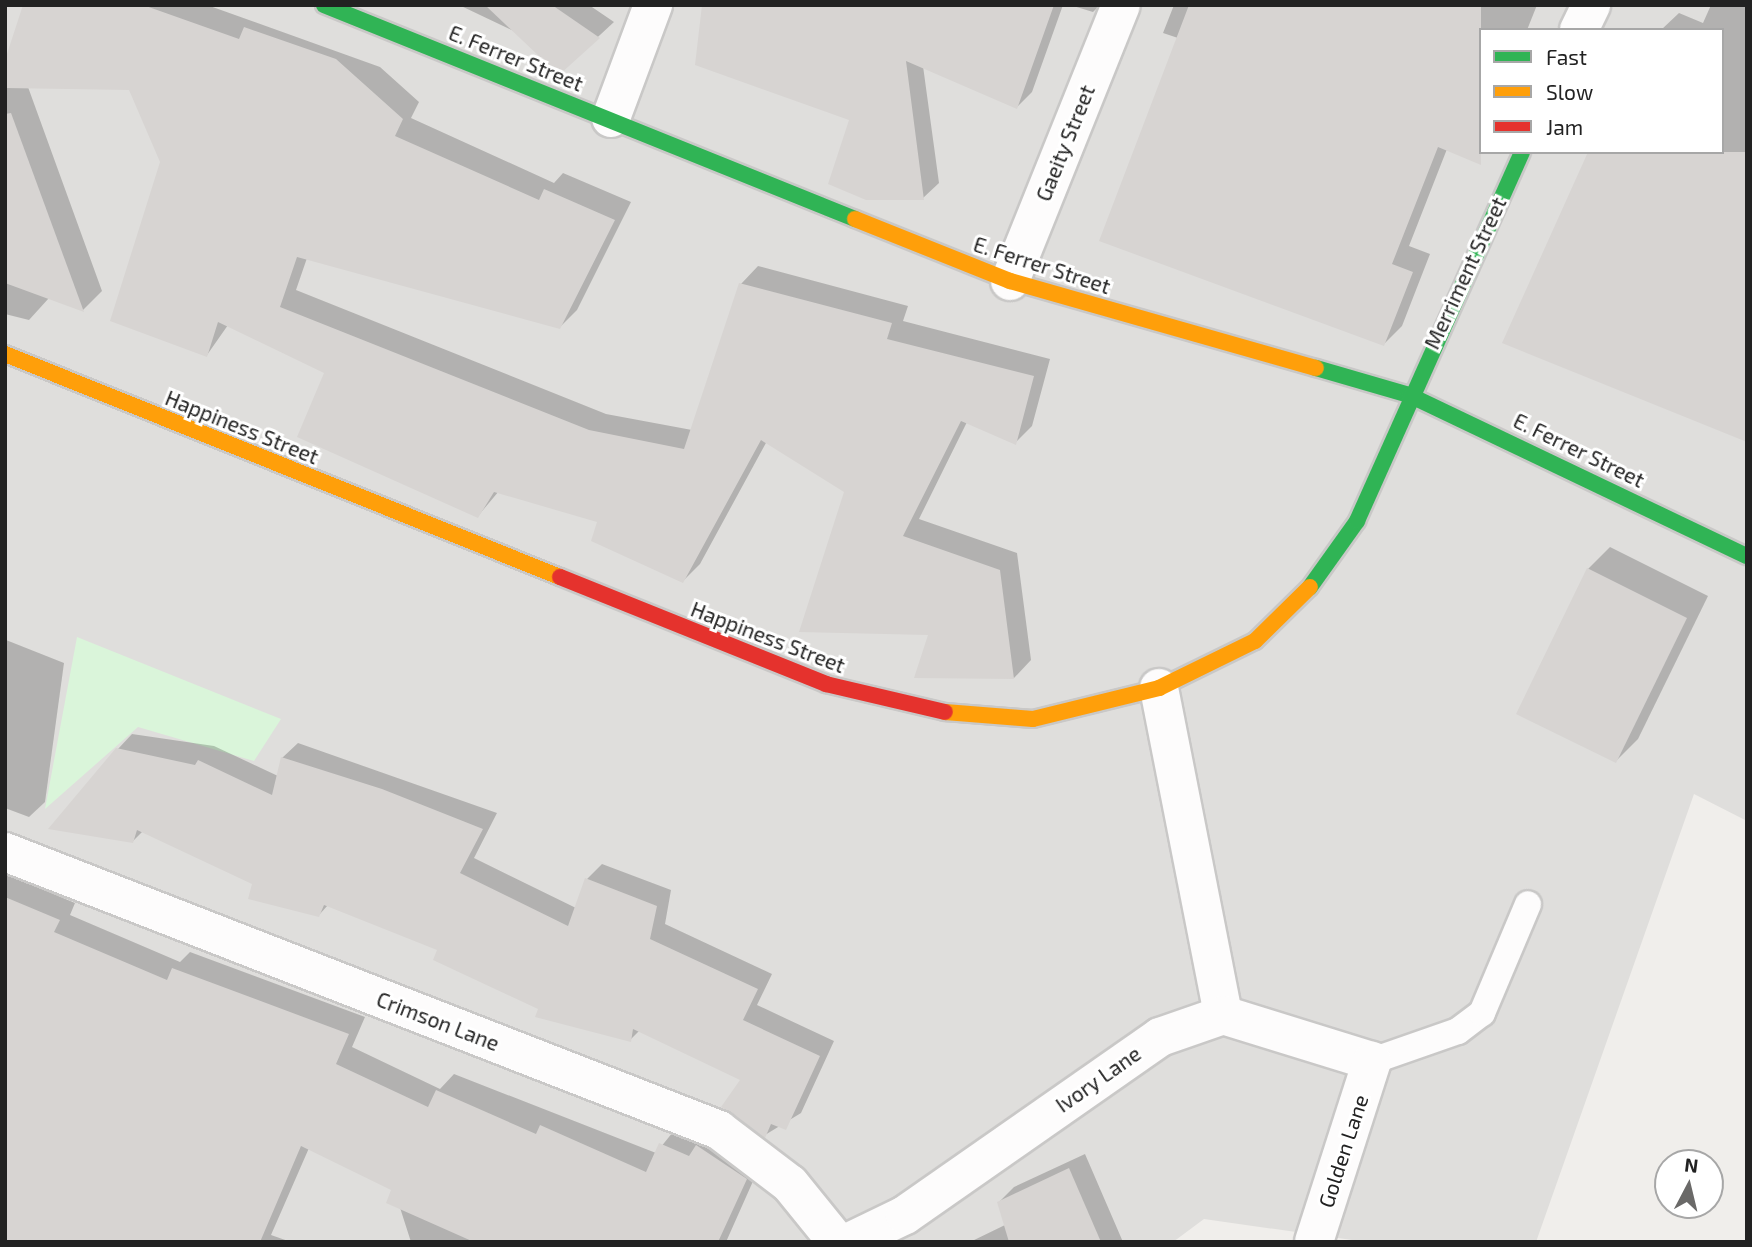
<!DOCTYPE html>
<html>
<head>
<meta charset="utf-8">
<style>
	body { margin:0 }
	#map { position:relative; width:1752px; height:1247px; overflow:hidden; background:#f0eeeb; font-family:"Exo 2",sans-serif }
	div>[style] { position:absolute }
	.residential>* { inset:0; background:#dfdedc }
	.park>* { inset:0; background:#daf5da }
	.shadow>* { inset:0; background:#0003 }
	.building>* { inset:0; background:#d7d4d2 }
	.roads { filter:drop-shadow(2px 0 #c9c8c7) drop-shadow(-2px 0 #c9c8c7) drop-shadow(0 2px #c9c8c7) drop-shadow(0 -2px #c9c8c7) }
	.lane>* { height:26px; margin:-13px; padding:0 13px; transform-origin:13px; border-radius:13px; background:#fdfcfc }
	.street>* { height:38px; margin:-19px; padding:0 19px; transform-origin:19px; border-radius:19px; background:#fdfcfc }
	.fast>* { height:16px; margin:-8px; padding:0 8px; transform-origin:8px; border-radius:8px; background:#30b455 }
	.slow>* { height:16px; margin:-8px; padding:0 8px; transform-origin:8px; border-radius:8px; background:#ff9f0a }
	.jam>* { height:16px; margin:-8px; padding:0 8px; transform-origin:8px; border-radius:8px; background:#e5322d }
	span { translate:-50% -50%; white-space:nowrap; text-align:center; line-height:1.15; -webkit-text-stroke:6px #fff; paint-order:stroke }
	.street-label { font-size:21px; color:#222 }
	.frame { position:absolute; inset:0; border:7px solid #222; pointer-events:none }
	.legend { position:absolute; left:1479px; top:28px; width:245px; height:126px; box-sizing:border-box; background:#fff; border:2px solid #a7a7a7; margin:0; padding:9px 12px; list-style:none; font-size:21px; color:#222 }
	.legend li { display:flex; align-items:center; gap:14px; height:35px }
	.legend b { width:35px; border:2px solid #a7a7a7 }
	.north { position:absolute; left:1654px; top:1149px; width:70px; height:70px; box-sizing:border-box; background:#fff; border:2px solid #a7a7a7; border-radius:50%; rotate:7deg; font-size:19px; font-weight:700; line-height:28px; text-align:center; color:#222 }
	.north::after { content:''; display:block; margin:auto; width:24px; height:32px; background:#6a6968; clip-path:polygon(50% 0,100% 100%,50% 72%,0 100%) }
</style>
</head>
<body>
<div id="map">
	<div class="residential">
		<div style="clip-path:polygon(evenodd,5px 5px,1747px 5px,1747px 821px,1694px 794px,1536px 1242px,1366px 1242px,1204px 1219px,1173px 1242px,5px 1242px,5px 5px,1481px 30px,1722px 30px,1722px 152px,1481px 152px,1481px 30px)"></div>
	</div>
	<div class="park">
		<div style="clip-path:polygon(77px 637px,281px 719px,254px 761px,138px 727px,45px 809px)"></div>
	</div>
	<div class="shadow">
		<div style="clip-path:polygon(153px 5px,207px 5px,380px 67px,419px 102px,411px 118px,554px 183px,563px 173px,631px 202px,577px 310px,560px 327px,307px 258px,296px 290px,606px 414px,692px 430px,741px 284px,758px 266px,908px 306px,903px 321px,1050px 359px,1032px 426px,1015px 443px,967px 422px,919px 519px,1017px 553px,1031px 660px,1014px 678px,930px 633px,846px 491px,767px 441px,700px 564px,683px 581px,600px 521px,499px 491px,478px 516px,326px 372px,228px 325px,207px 355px,162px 162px,130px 88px,28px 87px,102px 291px,83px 310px,49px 298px,29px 320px,5px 314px,5px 65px)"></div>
		<div style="clip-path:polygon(459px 5px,589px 5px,614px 22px,559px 73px,516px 32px)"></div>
		<div style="clip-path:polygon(708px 5px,1063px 5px,1032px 92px,1017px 107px,923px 66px,939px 183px,923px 198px,851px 119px)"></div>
		<div style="clip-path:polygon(1070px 5px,1100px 5px,1093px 12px)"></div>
		<div style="clip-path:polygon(1174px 5px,1537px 5px,1527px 30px,1481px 30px,1482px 152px,1474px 160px,1447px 149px,1409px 246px,1430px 254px,1402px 326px,1384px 344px,1178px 38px,1163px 33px)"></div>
		<div style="clip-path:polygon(1711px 5px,1747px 5px,1747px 439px,1722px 152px,1722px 30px,1661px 30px,1679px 13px,1703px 23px)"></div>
		<div style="clip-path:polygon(1610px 547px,1708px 596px,1638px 739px,1616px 761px,1588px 569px)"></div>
		<div style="clip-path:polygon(6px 640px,64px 663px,45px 802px,29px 817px,5px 808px)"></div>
		<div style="clip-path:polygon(132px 734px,214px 746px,278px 776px,282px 758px,298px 743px,497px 813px,474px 858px,576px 908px,587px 879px,602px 864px,671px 890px,665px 924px,772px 974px,757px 1005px,834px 1041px,801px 1113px,765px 1135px,742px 1080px,640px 1030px,630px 1040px,540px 1008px,440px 949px,328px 905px,319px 915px,143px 831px,133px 841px,117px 750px)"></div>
		<div style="clip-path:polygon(5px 874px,75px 903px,70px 915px,180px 962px,190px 952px,365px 1017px,352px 1047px,440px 1089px,454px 1074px,656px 1153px,677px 1127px,762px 1161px,726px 1242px,411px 1242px,394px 1189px,309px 1148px,271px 1235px,291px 1242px,5px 1242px)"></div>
		<div style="clip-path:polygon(1085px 1154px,1123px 1242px,970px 1242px,1005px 1225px,999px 1202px,1014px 1187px)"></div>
	</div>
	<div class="building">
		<div style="clip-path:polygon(23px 5px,143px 5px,239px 39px,244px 27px,336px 59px,403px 119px,395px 136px,539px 200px,544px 189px,615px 220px,560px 329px,297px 257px,280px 307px,589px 430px,684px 449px,739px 283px,892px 323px,887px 339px,1034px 376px,1016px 445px,961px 421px,903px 536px,1000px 570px,1014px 679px,914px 678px,928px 635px,799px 632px,844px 492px,761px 440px,683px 583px,591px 541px,597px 522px,494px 492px,478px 518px,297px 437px,324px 373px,218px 322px,207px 357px,110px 321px,160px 162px,129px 90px,5px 88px,5px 60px)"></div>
		<div style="clip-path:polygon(485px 5px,552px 5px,600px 38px,559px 75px)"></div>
		<div style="clip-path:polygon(702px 5px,1054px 5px,1017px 109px,906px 61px,924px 200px,866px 200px,828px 184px,849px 120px,695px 65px)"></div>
		<div style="clip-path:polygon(1189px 5px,1481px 5px,1481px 165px,1438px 147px,1392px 264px,1413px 272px,1384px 346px,1099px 241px)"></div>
		<div style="clip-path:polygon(11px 113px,84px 312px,5px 283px,5px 114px)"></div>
		<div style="clip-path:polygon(1588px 152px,1747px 152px,1747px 442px,1502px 343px)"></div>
		<div style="clip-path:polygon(1587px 568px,1687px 618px,1616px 763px,1516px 714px)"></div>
		<div style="clip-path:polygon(116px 748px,195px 765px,198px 760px,272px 795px,281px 757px,382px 789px,483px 829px,460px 873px,568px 926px,585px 878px,657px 906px,650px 939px,758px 989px,743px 1020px,820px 1056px,786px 1130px,771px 1124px,765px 1138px,721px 1107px,740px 1080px,633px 1029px,631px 1042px,535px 1017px,538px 1009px,433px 960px,437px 950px,324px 905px,319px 917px,248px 899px,252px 884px,137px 830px,133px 843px,48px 829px)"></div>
		<div style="clip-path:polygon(5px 897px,60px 920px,54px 932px,167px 980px,172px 968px,349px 1034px,336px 1064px,428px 1107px,436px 1090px,536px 1134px,540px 1125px,646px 1172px,659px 1143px,689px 1156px,696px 1145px,747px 1179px,718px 1242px,474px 1242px,386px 1203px,391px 1190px,301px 1146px,260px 1242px,5px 1242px)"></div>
		<div style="clip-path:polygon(1069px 1168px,1101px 1242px,1009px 1242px,997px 1202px)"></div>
	</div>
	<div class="roads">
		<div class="lane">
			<div style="left:1372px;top:1061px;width:91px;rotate:-19.2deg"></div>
			<div style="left:1458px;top:1031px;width:30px;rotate:-37deg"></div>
			<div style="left:1482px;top:1013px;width:118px;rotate:-67.1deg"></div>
		</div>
		<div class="street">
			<div style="left:1579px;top:30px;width:28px;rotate:-64deg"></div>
			<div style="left:611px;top:118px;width:121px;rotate:-69.6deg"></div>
			<div style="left:1010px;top:281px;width:297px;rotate:-68.1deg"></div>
			<div style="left:1159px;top:688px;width:333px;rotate:78.9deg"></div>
			<div style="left:5px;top:852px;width:766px;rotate:21.27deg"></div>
			<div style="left:719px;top:1130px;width:89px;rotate:37.3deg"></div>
			<div style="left:790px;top:1184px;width:75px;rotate:51deg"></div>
			<div style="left:849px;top:1242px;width:62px;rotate:-25.7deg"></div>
			<div style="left:905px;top:1215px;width:311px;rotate:-34.9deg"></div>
			<div style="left:1160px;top:1037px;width:67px;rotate:-19.2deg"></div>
			<div style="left:1223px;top:1015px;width:156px;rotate:17.2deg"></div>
			<div style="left:1372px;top:1061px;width:190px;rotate:107.8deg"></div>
		</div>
		<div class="fast">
			<div style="left:324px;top:5px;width:573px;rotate:21.95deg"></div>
			<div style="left:1316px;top:368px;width:97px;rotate:16.2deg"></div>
			<div style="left:1409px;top:395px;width:374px;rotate:25.5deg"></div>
			<div style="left:1310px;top:587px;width:81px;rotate:-54.5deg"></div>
			<div style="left:1357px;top:521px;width:404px;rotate:-65.9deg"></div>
		</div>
		<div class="slow">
			<div style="left:855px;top:219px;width:167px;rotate:21.8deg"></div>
			<div style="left:1010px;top:281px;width:318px;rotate:15.9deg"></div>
			<div style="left:5px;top:354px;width:598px;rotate:21.89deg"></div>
			<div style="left:945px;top:712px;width:88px;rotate:4.5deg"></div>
			<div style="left:1033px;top:719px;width:130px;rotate:-13.8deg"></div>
			<div style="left:1159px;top:688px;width:107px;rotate:-26.1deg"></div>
			<div style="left:1255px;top:641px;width:77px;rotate:-44.5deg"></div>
		</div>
		<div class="jam">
			<div style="left:560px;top:577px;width:287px;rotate:21.9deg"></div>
			<div style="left:826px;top:684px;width:122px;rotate:13.2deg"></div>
		</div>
	</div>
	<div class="street-label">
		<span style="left:516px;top:58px;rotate:22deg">E. Ferrer Street</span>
		<span style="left:1065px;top:143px;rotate:-68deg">Gaeity Street</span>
		<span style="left:1042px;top:265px;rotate:18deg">E. Ferrer Street</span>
		<span style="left:1465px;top:273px;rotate:-65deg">Merriment Street</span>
		<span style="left:242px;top:427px;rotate:22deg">Happiness Street</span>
		<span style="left:1579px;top:450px;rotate:26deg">E. Ferrer Street</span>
		<span style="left:768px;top:637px;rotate:21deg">Happiness Street</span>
		<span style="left:438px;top:1021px;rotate:21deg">Crimson Lane</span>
		<span style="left:1098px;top:1079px;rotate:-35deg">Ivory Lane</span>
		<span style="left:1343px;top:1151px;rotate:-72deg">Golden Lane</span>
	</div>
	<div class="frame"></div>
	<ul class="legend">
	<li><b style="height:9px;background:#30b455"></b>Fast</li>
	<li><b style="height:9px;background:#ff9f0a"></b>Slow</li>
	<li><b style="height:9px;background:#e5322d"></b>Jam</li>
	</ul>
	<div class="north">N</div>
</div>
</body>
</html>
